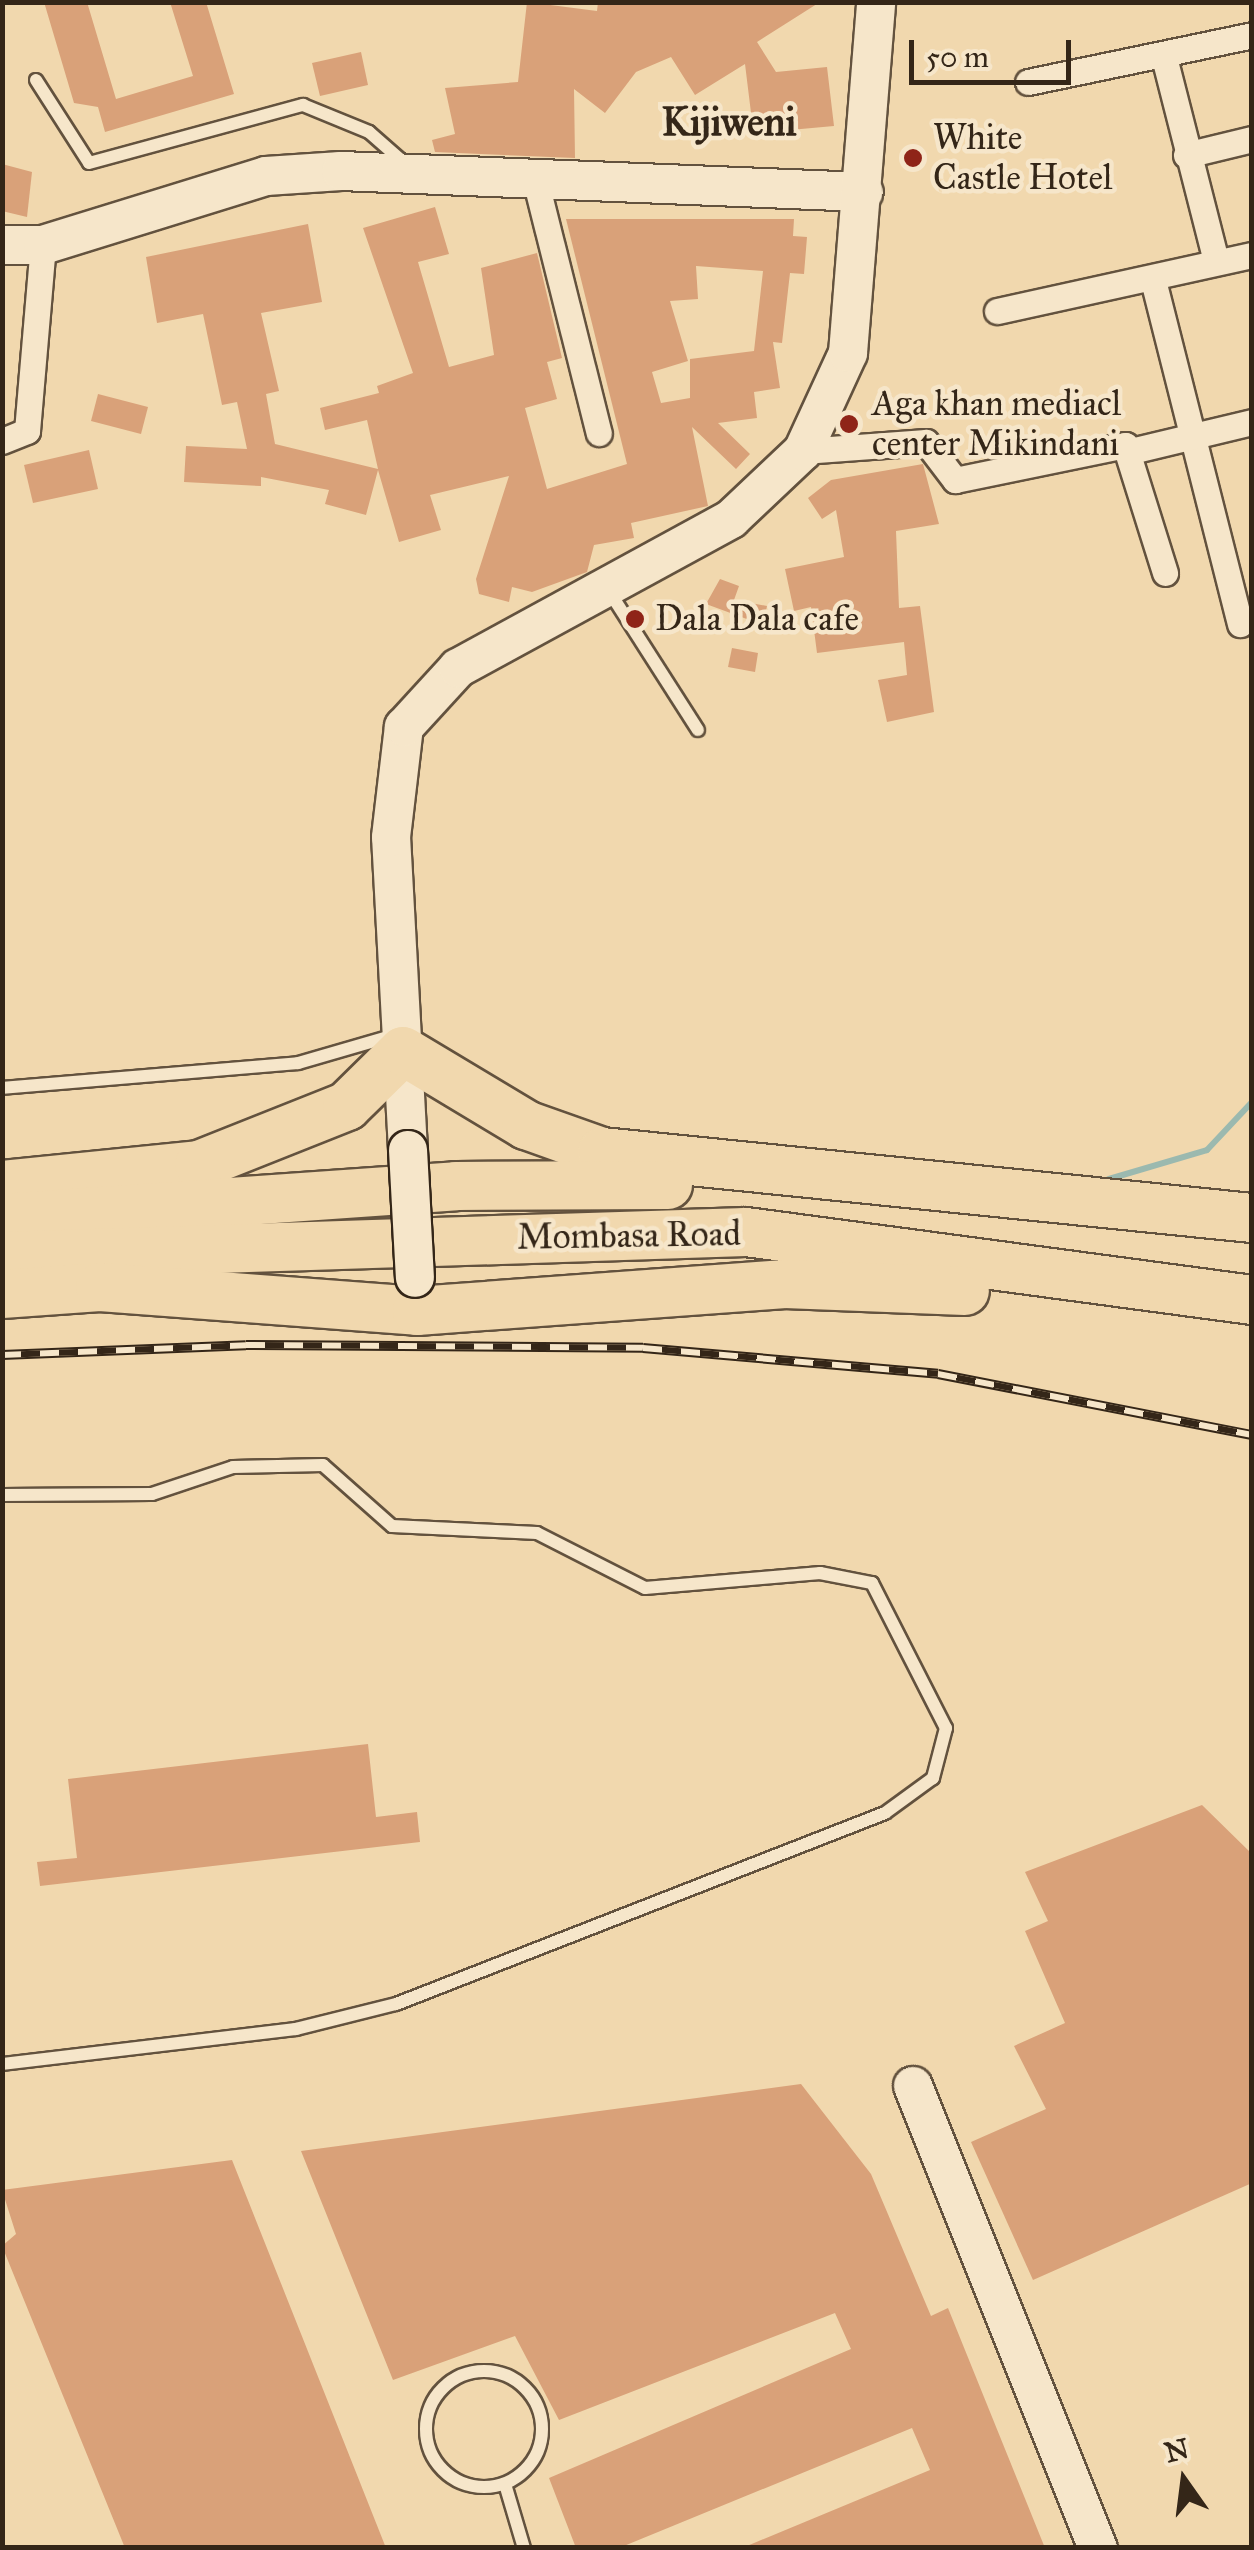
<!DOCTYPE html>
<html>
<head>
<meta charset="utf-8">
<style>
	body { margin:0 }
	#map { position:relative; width:1254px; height:2550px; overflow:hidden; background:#f1d8ae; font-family:"IM FELL Great Primer",serif }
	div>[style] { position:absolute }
	.stream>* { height:6px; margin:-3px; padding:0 3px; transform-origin:3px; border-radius:3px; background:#9bb9af }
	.building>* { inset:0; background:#d9a179 }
	.roads { filter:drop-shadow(2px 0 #63523e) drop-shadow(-2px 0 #63523e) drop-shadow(0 2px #63523e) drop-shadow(0 -2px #63523e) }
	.lane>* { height:12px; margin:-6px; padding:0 6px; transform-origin:6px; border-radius:6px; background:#f6e6ca }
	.lane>.ring { margin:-6px; padding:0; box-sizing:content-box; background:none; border:12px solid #f6e6ca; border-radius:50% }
	.street>* { height:25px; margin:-12.5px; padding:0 12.5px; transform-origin:12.5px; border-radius:12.5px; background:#f6e6ca }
	.secondary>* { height:38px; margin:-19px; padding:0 19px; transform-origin:19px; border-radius:19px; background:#f6e6ca }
	.highway>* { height:48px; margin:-24px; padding:0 24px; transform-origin:24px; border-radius:24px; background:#f1d8ae }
	.rail>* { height:10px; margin-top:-5px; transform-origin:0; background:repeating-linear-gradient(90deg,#f6e6ca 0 19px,#342618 0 38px); box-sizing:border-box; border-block:2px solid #342618 }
	.bridges { filter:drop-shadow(2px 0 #342618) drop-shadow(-2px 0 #342618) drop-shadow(0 2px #342618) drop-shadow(0 -2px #342618) }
	.secondary-bridge>* { height:38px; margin:-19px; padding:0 19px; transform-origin:19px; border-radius:19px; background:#f6e6ca }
	.dots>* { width:28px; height:28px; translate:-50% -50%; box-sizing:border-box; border:5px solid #f6e6ca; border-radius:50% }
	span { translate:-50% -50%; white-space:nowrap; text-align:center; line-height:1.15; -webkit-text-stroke:9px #f6e6ca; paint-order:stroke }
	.poi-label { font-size:35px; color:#342618 }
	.left { translate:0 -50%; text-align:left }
	.street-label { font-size:35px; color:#342618 }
	.quarter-label { font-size:40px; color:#342618; font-weight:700 }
	.frame { position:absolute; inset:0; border:5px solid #342618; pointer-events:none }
	.north { position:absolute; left:1134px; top:2430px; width:100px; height:100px; -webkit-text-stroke:8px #f6e6ca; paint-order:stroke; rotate:346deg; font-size:28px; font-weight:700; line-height:40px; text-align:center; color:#342618 }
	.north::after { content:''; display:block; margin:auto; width:35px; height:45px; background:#342618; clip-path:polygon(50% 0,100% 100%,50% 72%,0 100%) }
	.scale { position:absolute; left:909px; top:40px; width:162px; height:45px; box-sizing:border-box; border:5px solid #342618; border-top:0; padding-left:12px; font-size:30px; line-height:35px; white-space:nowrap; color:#342618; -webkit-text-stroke:8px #f6e6ca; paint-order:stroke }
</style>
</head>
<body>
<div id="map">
	<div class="stream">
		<div style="left:1109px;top:1179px;width:102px;rotate:-16.5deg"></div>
		<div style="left:1207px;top:1150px;width:66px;rotate:-46.8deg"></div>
	</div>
	<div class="building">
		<div style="clip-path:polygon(44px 2px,87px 2px,116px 99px,193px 76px,170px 2px,206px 2px,234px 94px,105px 132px,98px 107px,74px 103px)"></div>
		<div style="clip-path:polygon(527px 2px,597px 11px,598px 2px,820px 2px,757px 42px,776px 72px,827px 67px,834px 126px,779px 131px,778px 118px,752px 121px,745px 64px,695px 95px,671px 57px,636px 72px,605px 113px,574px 89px,575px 158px,435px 152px,432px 140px,455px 134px,445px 88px,518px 82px)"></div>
		<div style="clip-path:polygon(361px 52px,368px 85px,320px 96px,312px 63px)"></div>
		<div style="clip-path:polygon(2px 164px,32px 172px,27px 217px,2px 211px)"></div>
		<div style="clip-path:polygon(evenodd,435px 207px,449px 254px,418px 262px,449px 367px,494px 355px,481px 268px,537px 253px,562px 358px,547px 362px,557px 399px,525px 408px,547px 489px,627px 464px,566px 219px,794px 219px,793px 236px,807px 237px,804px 274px,790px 273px,782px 343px,773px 342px,780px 388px,754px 392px,757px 418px,718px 423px,750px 454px,736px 469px,692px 427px,708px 506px,631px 523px,634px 538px,594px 545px,587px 572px,532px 592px,512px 587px,509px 602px,479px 594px,476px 579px,509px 476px,430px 495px,441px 530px,399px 542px,378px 470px,366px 515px,325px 504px,329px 490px,261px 477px,261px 486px,184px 482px,186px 446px,247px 449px,237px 402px,222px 405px,203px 314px,157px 323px,146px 257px,308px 224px,322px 302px,261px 313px,279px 391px,266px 394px,275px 444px,378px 469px,367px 420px,325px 430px,320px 408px,379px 393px,377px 386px,413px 373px,363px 228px,435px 207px,696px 266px,763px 271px,754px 351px,690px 359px,690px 398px,661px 403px,652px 372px,688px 361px,670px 301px,698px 299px,696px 266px)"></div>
		<div style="clip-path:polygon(98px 394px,148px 407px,141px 434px,91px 421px)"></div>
		<div style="clip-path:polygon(89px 450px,98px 489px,33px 503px,24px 465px)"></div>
		<div style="clip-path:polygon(923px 464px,939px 524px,896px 531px,899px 608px,920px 606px,934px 712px,887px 722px,878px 680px,907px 675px,904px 642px,817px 653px,811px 607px,794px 611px,785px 569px,844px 557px,836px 510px,822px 519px,808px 498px,831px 480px)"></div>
		<div style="clip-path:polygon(720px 579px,739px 586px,734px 600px,767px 606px,763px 625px,706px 604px)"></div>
		<div style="clip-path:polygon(732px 648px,758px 653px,755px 672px,728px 667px)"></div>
		<div style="clip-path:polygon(368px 1744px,376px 1817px,417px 1812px,420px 1842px,40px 1886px,37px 1862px,77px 1858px,68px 1779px)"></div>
		<div style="clip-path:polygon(1202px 1805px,1252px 1854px,1252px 2183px,1033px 2280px,971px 2142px,1046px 2109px,1014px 2046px,1065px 2023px,1025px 1931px,1048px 1921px,1025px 1872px)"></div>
		<div style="clip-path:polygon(801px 2084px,871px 2174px,931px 2316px,948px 2308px,1045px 2548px,742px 2548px,930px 2470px,912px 2428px,619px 2548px,576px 2548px,549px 2478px,851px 2349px,835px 2313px,559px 2420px,515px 2336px,393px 2380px,301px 2151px)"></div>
		<div style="clip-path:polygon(232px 2160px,386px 2548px,125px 2548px,2px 2246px,16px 2234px,2px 2190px)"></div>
	</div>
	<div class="roads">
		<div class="lane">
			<div style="left:36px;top:80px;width:98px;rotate:57.4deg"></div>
			<div style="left:89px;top:163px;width:222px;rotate:-15.2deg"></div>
			<div style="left:303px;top:105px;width:71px;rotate:22.2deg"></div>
			<div style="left:369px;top:132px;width:53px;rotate:41.2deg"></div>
			<div style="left:609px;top:591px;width:165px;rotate:57.4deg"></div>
			<div style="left:2px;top:1088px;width:297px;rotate:-4.8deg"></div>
			<div style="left:298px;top:1063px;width:101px;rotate:-16.1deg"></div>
			<div style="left:2px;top:1495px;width:150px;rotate:-0.4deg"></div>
			<div style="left:152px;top:1494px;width:85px;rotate:-18.4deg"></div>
			<div style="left:233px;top:1467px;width:90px;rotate:-1.3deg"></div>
			<div style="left:323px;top:1465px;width:92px;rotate:41.5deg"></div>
			<div style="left:392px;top:1526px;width:145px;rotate:2.8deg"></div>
			<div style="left:537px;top:1533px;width:121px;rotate:27deg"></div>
			<div style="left:645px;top:1588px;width:176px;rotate:-4.9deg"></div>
			<div style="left:820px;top:1573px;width:53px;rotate:10.9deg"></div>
			<div style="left:872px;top:1583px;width:163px;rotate:63deg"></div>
			<div style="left:946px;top:1728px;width:52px;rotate:104.6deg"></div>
			<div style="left:933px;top:1778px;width:59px;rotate:143.9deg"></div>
			<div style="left:885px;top:1813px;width:525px;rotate:158.66deg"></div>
			<div style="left:396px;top:2004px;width:103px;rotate:166deg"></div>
			<div style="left:296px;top:2029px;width:296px;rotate:173.2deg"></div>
			<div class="ring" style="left:426px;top:2371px;width:104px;height:104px"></div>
			<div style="left:505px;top:2484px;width:67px;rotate:73.5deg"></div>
		</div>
		<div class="street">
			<div style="left:1164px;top:57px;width:211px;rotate:75.7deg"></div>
			<div style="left:1028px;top:82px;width:229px;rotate:-11.8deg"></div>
			<div style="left:1186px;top:155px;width:68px;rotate:-13.6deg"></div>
			<div style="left:535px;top:179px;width:262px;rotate:75.9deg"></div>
			<div style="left:1153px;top:280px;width:355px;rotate:75.8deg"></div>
			<div style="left:997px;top:311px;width:261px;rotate:-12.4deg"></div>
			<div style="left:2px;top:441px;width:27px;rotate:-22deg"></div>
			<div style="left:27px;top:431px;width:187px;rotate:-85.1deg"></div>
			<div style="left:803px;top:451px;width:123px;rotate:-4.2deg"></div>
			<div style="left:926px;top:442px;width:48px;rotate:52.7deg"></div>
			<div style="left:955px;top:480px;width:174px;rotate:-11.6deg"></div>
			<div style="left:1125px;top:445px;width:134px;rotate:72.6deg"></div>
			<div style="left:1131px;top:451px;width:124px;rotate:-13.5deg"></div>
		</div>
		<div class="secondary">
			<div style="left:2px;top:245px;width:41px"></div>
			<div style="left:43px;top:245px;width:233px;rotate:-17.2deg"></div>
			<div style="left:266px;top:176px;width:75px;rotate:-3.8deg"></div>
			<div style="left:341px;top:171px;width:523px;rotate:2.3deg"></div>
			<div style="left:408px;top:1150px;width:313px;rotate:-93.1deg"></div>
			<div style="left:391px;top:837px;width:111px;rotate:-83.3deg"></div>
			<div style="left:404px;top:727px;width:80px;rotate:-47.5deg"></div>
			<div style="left:458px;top:668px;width:311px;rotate:-28.6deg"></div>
			<div style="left:731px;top:519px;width:99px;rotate:-43.4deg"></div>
			<div style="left:803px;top:451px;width:108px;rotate:-65.3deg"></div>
			<div style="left:848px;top:353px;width:352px;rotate:-85.4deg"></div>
			<div style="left:913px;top:2086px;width:498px;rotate:68.2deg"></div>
		</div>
		<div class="highway">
			<div style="left:2px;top:1185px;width:198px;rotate:-5.8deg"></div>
			<div style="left:199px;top:1165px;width:159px;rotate:-21.7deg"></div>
			<div style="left:347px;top:1106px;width:78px;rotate:-44.5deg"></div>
			<div style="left:403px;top:1051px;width:144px;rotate:31deg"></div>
			<div style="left:526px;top:1125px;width:81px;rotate:19.6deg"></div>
			<div style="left:602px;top:1152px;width:653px;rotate:5.8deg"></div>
			<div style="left:2px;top:1218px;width:455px;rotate:-4deg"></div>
			<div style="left:456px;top:1186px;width:212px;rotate:-0.3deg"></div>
			<div style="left:2px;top:1256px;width:744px;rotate:-1.85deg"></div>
			<div style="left:746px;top:1232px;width:511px;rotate:7.65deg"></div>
			<div style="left:2px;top:1294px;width:98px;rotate:-4.1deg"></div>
			<div style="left:100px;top:1287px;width:318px;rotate:4.3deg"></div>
			<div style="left:417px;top:1311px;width:369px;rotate:-4.2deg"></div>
			<div style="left:785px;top:1284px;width:180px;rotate:2.2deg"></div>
		</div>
	</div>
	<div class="rail">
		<div style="left:2px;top:1355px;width:244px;rotate:-2.3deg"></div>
		<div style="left:246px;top:1345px;width:397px;rotate:0.4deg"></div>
		<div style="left:643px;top:1348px;width:296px;rotate:5deg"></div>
		<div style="left:938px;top:1374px;width:320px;rotate:11deg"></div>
	</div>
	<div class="bridges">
		<div class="secondary-bridge">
			<div style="left:408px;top:1150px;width:128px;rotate:86.9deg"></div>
		</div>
	</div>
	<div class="dots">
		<div style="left:913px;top:158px;background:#8f2418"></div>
		<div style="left:849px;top:424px;background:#8f2418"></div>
		<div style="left:635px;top:619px;background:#8f2418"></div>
	</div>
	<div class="poi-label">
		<span class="left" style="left:933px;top:158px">White<br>Castle Hotel</span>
		<span class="left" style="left:872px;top:424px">Aga khan mediacl<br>center Mikindani</span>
		<span class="left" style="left:655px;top:619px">Dala Dala cafe</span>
	</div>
	<div class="street-label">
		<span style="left:629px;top:1236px;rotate:-1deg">Mombasa Road</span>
	</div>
	<div class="quarter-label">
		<span style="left:729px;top:122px">Kijiweni</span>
	</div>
	<div class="frame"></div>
	<div class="north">N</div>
	<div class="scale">50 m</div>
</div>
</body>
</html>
